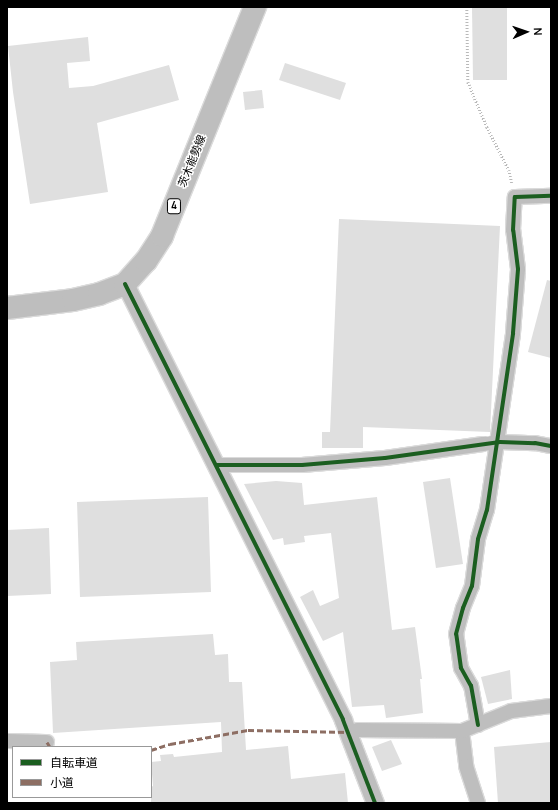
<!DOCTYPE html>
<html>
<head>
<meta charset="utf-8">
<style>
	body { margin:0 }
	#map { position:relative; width:558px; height:810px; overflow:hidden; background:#fff; font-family:Manrope,"Noto Sans JP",sans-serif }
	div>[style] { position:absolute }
	.building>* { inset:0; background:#dfdfdf }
	.path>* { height:2.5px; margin-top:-1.25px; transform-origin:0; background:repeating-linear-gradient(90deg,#b9b9b9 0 1px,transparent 0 3px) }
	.roads { filter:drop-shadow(1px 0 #dbdbdb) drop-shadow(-1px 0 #dbdbdb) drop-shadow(0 1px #dbdbdb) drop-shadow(0 -1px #dbdbdb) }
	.minor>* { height:14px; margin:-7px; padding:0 7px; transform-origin:7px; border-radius:7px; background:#bebebe }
	.tertiary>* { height:17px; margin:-8.5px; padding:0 8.5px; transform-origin:8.5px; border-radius:8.5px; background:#bebebe }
	.primary>* { height:22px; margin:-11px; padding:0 11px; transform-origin:11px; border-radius:11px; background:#bebebe }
	.minor-bridge>* { height:14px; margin:-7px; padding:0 7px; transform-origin:7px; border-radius:7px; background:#bebebe }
	.quiet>* { height:3px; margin-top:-1.5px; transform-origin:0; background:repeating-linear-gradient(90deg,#8d6e63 0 6px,transparent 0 9px) }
	.cycleway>* { height:4px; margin:-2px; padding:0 2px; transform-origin:2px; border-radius:2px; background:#1b5e20 }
	span { translate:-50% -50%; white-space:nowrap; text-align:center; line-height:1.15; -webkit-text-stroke:3px #fff; paint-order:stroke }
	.shield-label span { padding:1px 3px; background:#fff; border:1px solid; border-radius:3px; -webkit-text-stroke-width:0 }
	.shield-label { font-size:10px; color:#000; font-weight:700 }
	.street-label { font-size:11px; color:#000 }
	.frame { position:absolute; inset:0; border:8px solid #000; pointer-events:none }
	.legend { position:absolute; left:12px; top:746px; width:140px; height:52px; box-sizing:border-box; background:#fff; border:1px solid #999; margin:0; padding:5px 7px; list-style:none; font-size:12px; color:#000 }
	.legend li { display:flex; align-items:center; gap:8px; height:20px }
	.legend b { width:20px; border:1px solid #999 }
	.north { position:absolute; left:506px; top:12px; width:40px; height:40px; -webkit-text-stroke:3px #fff; paint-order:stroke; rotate:88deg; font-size:11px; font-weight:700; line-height:16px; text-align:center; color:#000 }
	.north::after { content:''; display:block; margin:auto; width:14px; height:18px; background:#000; clip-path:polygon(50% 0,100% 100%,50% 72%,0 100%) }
</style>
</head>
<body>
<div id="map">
	<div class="building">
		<div style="clip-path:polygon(472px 7px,507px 7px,507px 80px,473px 80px)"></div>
		<div style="clip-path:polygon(88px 37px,90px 61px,67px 63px,69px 88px,93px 86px,169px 65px,179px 100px,97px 123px,108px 192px,30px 204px,13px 92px,8px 46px)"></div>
		<div style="clip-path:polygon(285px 63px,346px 83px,340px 100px,279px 80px)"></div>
		<div style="clip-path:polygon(262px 90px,264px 108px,245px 110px,243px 92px)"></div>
		<div style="clip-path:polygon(339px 219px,500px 226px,490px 432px,363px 427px,363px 448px,322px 448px,322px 432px,330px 432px)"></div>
		<div style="clip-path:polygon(547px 280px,551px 281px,551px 358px,528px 352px)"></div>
		<div style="clip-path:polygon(450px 478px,463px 564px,436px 568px,423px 482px)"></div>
		<div style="clip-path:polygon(276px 481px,302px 483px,304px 505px,377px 497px,392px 630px,415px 627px,422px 679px,420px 679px,423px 713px,386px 718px,384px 705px,352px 707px,343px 632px,323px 641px,300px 597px,313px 590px,320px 606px,339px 598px,331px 533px,304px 536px,305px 542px,284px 545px,283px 538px,273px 540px,244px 484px)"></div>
		<div style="clip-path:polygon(208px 497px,211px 592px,80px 597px,77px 502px)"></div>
		<div style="clip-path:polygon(49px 528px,51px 594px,7px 596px,7px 530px)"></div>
		<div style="clip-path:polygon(213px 634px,215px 655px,228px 654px,229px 682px,242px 682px,246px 750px,288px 746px,291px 779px,345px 773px,348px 803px,151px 803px,151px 787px,153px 786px,151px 762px,161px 761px,160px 755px,173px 754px,174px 757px,222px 752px,221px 722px,53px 733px,50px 662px,77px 660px,76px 642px)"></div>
		<div style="clip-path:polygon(510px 670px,512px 699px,488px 704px,481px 677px)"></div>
		<div style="clip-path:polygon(391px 740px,402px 764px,382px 771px,372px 747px)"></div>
		<div style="clip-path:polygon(551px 742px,551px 803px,498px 803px,494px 747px)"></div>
	</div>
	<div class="path">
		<div style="left:467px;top:7px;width:75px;rotate:89.2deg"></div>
		<div style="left:468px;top:82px;width:49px;rotate:67.1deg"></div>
		<div style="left:487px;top:127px;width:48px;rotate:62.9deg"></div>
		<div style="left:509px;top:170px;width:13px;rotate:77deg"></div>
	</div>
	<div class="roads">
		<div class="minor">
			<div style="left:500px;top:442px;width:35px;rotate:2deg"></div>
			<div style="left:535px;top:443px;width:16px;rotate:11deg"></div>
			<div style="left:217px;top:465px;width:85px"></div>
			<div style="left:302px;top:465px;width:83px;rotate:-4.8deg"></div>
			<div style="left:385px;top:458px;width:99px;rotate:-8.1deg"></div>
			<div style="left:478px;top:725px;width:40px;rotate:-100deg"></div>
			<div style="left:471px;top:686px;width:21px;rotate:-119deg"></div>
			<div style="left:461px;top:668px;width:34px;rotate:-98deg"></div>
			<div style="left:456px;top:634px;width:27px;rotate:-75deg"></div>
			<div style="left:463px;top:608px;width:24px;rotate:-68deg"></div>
			<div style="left:472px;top:586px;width:47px;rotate:-82.7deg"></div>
			<div style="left:478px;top:539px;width:30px;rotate:-73deg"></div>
			<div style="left:487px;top:510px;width:179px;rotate:-81.6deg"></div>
			<div style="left:513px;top:333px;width:64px;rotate:-85.5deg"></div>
			<div style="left:518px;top:269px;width:39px;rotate:-97deg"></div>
			<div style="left:513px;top:230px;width:33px;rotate:-87deg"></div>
			<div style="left:515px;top:197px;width:36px;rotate:-2deg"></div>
			<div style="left:462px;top:731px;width:35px;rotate:83deg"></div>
			<div style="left:466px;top:766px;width:39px;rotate:72deg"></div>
			<div style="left:348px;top:732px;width:10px;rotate:-11deg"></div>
			<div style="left:358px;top:730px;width:104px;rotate:0.6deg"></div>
			<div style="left:462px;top:731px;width:53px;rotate:-22.2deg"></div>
			<div style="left:511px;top:711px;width:40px;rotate:-7.1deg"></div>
			<div style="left:7px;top:741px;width:40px;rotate:1.4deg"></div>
		</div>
		<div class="tertiary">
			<div style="left:125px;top:284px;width:487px;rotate:63.4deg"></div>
			<div style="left:343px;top:720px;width:89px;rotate:68.9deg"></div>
		</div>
		<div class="primary">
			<div style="left:7px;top:308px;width:66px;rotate:-6.9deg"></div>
			<div style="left:73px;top:300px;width:27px;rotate:-13deg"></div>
			<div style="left:99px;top:294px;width:28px;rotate:-21deg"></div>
			<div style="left:125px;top:284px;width:31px;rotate:-48deg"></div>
			<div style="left:146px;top:261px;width:30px;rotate:-57deg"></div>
			<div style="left:162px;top:236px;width:247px;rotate:-67.9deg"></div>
		</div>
	</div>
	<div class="minor-bridge">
		<div style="left:483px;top:444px;width:17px;rotate:-7deg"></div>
	</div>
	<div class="quiet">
		<div style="left:47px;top:742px;width:6px;rotate:59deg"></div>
		<div style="left:151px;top:750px;width:20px;rotate:-18deg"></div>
		<div style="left:170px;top:744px;width:79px;rotate:-10.2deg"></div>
		<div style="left:248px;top:730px;width:100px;rotate:1.1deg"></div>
	</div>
	<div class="cycleway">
		<div style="left:125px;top:284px;width:487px;rotate:63.4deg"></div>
		<div style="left:343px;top:720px;width:89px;rotate:68.9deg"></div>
		<div style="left:217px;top:465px;width:85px"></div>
		<div style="left:302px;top:465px;width:83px;rotate:-4.8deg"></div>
		<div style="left:385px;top:458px;width:116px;rotate:-7.9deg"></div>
		<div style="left:500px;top:442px;width:35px;rotate:2deg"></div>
		<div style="left:535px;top:443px;width:16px;rotate:11deg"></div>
		<div style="left:478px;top:725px;width:40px;rotate:-100deg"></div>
		<div style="left:471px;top:686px;width:21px;rotate:-119deg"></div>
		<div style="left:461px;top:668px;width:34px;rotate:-98deg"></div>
		<div style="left:456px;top:634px;width:27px;rotate:-75deg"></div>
		<div style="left:463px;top:608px;width:24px;rotate:-68deg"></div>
		<div style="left:472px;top:586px;width:47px;rotate:-82.7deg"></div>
		<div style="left:478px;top:539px;width:30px;rotate:-73deg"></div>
		<div style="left:487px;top:510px;width:179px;rotate:-81.6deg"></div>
		<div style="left:513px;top:333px;width:64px;rotate:-85.5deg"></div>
		<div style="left:518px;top:269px;width:39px;rotate:-97deg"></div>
		<div style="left:513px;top:230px;width:33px;rotate:-87deg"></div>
		<div style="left:515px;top:197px;width:36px;rotate:-2deg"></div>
	</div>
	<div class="shield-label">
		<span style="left:174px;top:206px">4</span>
	</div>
	<div class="street-label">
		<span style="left:192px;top:161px;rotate:-68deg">茨木能勢線</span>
	</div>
	<div class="frame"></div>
	<ul class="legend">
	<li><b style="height:5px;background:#1b5e20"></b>自転車道</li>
	<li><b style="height:5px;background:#8d6e63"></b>小道</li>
	</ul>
	<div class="north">N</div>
</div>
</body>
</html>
